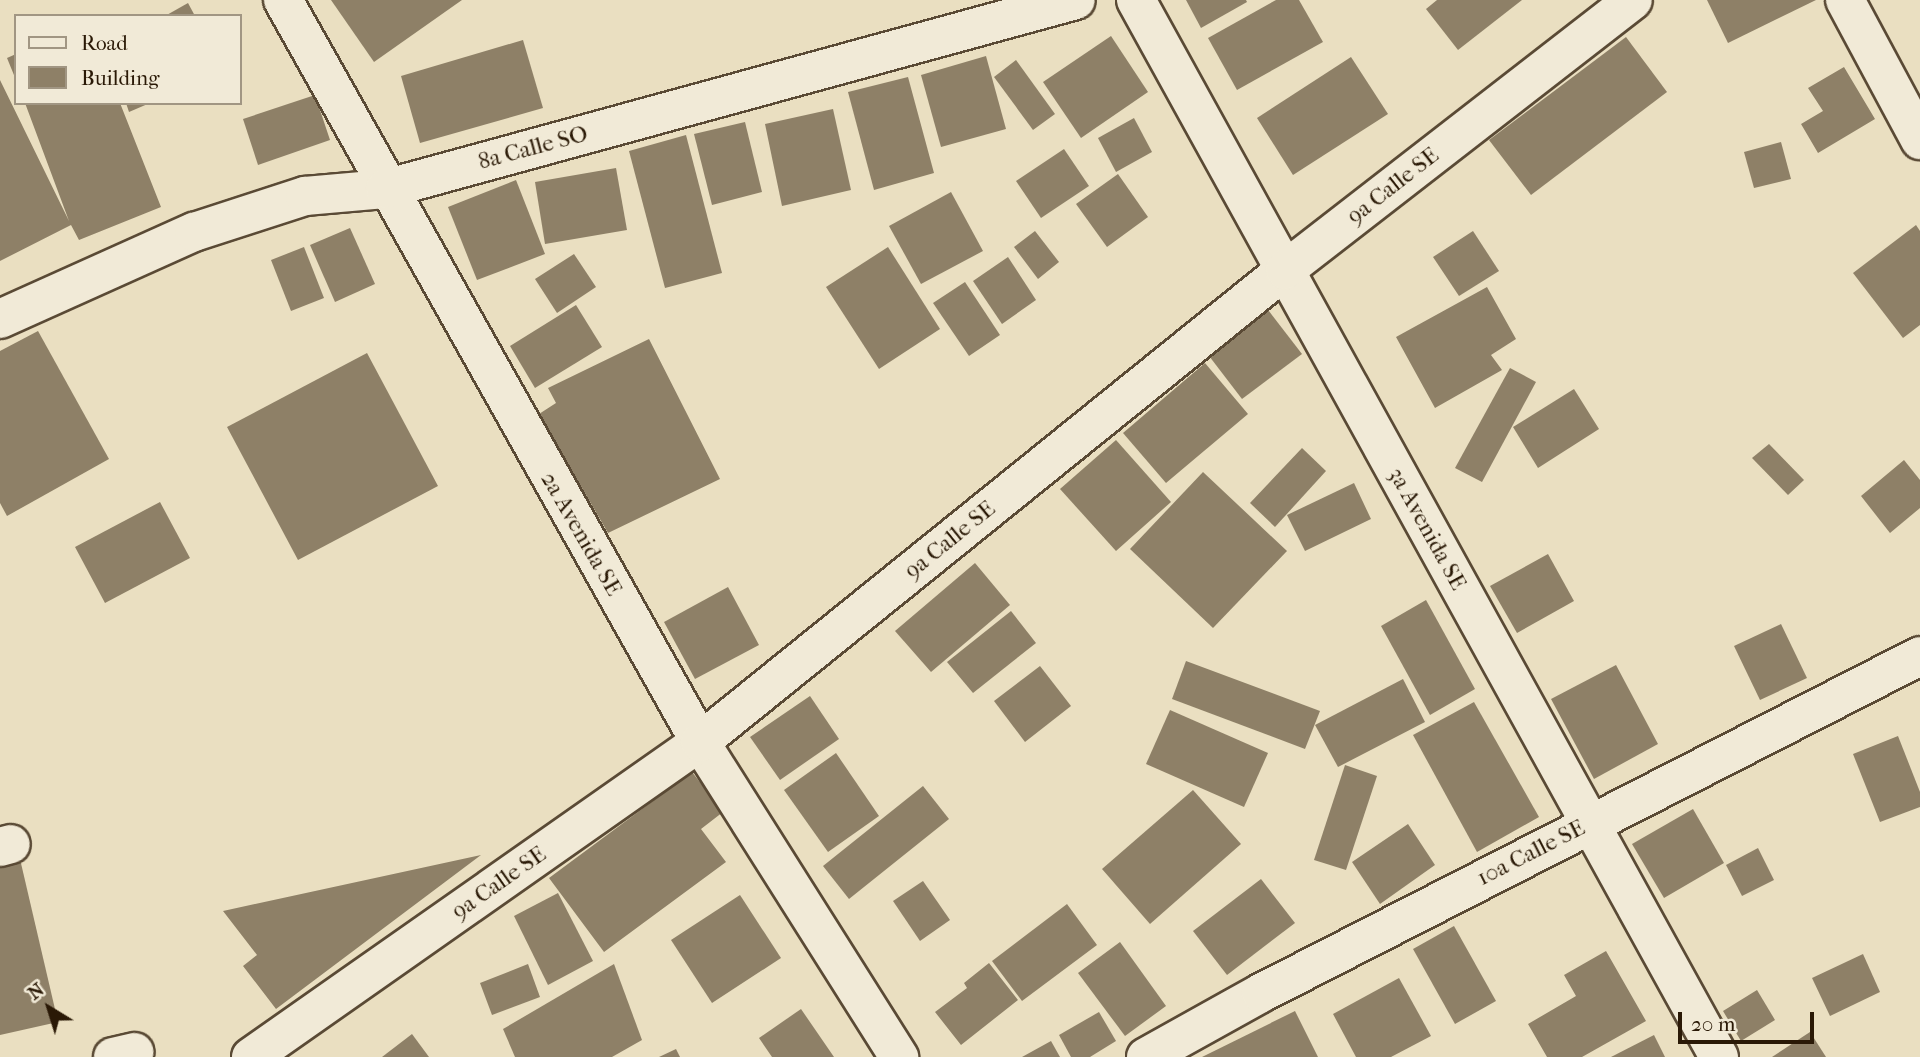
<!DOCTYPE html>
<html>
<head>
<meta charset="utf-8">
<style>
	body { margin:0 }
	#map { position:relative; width:1920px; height:1057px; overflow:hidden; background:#eadfc1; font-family:"IM FELL French Canon",serif }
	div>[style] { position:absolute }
	.building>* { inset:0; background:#8e8067 }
	.roads { filter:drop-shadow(2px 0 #5a4a35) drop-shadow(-2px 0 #5a4a35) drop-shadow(0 2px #5a4a35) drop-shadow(0 -2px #5a4a35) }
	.minor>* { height:38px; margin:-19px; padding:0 19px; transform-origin:19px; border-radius:19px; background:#f1ead7 }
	span { translate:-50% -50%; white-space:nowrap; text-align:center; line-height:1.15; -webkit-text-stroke:5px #f1ead7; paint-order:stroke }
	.street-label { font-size:23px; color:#2a1906 }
	.legend { position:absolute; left:14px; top:14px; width:228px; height:91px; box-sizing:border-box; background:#f1ead7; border:2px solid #a19683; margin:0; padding:9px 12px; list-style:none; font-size:21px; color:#2a1906 }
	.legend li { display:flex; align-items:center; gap:14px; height:35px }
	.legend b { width:35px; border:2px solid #a19683 }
	.north { position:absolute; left:14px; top:973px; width:70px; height:70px; -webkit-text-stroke:5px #f1ead7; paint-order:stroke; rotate:322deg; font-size:19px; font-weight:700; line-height:28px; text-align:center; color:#2a1906 }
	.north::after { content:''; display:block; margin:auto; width:24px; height:32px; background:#2a1906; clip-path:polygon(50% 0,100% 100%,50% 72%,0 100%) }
	.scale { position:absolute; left:1678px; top:1012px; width:136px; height:32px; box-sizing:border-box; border:4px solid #2a1906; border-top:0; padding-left:9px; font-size:21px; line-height:24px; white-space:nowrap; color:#2a1906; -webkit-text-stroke:5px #f1ead7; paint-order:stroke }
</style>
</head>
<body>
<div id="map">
	<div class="building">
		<div style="clip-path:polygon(331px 0,462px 0,374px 62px)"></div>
		<div style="clip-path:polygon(1186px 0,1246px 0,1247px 2px,1201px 28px)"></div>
		<div style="clip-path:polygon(1276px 0,1299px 0,1323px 42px,1237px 90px,1208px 38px)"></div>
		<div style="clip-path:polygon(1437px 0,1522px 0,1458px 50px,1426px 9px)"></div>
		<div style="clip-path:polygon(1707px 0,1816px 0,1728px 43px)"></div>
		<div style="clip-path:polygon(188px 3px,195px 16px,165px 16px)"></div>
		<div style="clip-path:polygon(1111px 36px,1148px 92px,1081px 138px,1043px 82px)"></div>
		<div style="clip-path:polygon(1626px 37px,1667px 92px,1531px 195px,1489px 140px)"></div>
		<div style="clip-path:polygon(523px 40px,543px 108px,420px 143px,401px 76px)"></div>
		<div style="clip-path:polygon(16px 54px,16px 80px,7px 58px)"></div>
		<div style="clip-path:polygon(986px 56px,1006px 129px,941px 147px,921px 75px)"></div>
		<div style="clip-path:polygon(1351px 57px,1388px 114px,1293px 175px,1257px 118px)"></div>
		<div style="clip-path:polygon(1016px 60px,1055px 114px,1033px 130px,994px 77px)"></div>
		<div style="clip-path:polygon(1844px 67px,1875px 119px,1818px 153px,1801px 124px,1823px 111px,1808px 88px)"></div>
		<div style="clip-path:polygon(908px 77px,934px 173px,874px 190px,848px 92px)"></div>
		<div style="clip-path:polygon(0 80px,69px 221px,25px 103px,120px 103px,161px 207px,79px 240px,71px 225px,0 261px)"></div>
		<div style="clip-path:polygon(315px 95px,330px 140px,258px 165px,243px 119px)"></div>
		<div style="clip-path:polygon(126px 103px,150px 103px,129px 112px)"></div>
		<div style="clip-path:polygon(833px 109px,851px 190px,782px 206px,765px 124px)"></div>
		<div style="clip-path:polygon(1134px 118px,1152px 152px,1116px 172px,1098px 138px)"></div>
		<div style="clip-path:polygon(745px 122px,762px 192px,712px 205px,694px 134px)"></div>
		<div style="clip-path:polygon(686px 135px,722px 273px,665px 288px,629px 151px)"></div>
		<div style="clip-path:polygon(1781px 142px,1791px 179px,1754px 188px,1744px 152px)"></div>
		<div style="clip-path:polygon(1064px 149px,1089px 186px,1041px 218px,1016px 181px)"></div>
		<div style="clip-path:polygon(616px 168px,627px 230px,545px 244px,535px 182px)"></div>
		<div style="clip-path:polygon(1118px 174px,1148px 217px,1107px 247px,1076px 204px)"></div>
		<div style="clip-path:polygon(516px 180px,545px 254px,477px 280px,448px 207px)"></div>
		<div style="clip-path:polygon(951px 192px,983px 251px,921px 284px,889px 226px)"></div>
		<div style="clip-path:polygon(1916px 225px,1920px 231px,1920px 325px,1903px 338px,1853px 273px)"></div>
		<div style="clip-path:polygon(350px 228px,375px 284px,335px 302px,310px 245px)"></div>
		<div style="clip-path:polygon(1035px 231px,1059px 262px,1038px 279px,1014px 247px)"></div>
		<div style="clip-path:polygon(1473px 231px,1499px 271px,1459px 296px,1433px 257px)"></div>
		<div style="clip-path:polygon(304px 247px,324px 298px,291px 311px,271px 260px)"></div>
		<div style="clip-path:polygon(888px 247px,940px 329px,879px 369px,826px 287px)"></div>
		<div style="clip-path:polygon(574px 254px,596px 287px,557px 313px,535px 279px)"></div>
		<div style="clip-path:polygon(1008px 257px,1036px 300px,1002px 324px,973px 281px)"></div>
		<div style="clip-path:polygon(965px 282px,1000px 335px,969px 356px,933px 303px)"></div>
		<div style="clip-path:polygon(1487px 287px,1516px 339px,1491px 355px,1502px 370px,1435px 408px,1396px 337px)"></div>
		<div style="clip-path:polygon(576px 305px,602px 347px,535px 388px,510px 346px)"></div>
		<div style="clip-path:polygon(1265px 306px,1302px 354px,1242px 399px,1206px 352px)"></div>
		<div style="clip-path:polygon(38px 331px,109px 459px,7px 516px,0 503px,0 351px)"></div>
		<div style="clip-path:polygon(649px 339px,720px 479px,608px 533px,539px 414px,556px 403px,548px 388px)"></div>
		<div style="clip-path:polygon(367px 353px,438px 486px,298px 560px,227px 427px)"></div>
		<div style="clip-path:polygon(1205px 363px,1248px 414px,1166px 483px,1123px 433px)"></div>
		<div style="clip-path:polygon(1510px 368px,1536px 382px,1482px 482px,1455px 468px)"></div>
		<div style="clip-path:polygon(1574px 389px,1599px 429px,1538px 468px,1513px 427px)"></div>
		<div style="clip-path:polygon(1116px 440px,1171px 502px,1116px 551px,1060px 489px)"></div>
		<div style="clip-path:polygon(1769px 444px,1804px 480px,1788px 495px,1752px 458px)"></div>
		<div style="clip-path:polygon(1302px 448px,1326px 471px,1275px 527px,1250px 503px)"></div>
		<div style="clip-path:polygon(1904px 460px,1920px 480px,1920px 508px,1890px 533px,1861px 496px)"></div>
		<div style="clip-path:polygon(1203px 472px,1287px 551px,1213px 628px,1130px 549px)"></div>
		<div style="clip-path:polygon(1354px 483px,1371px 519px,1305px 551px,1287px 515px)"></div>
		<div style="clip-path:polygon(160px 502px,190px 558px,105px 603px,75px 547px)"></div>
		<div style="clip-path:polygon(1548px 554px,1574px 601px,1517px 633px,1490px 586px)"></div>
		<div style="clip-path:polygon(975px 563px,1010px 605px,931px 672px,895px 631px)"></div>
		<div style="clip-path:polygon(728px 587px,759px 645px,695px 679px,664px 622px)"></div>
		<div style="clip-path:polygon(1426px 600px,1475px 689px,1430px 715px,1381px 626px)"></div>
		<div style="clip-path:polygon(1011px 611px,1036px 643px,973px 693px,947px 662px)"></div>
		<div style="clip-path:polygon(1781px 624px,1807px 678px,1760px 700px,1734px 646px)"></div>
		<div style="clip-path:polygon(1186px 661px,1320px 711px,1305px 749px,1172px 699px)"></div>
		<div style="clip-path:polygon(1616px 665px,1658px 744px,1594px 779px,1551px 699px)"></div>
		<div style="clip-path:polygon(1040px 666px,1071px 706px,1025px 742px,994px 701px)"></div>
		<div style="clip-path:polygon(1403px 679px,1425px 722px,1338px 767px,1315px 725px)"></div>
		<div style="clip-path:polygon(810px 696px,839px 739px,780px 780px,750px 737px)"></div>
		<div style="clip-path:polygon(1474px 702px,1539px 817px,1477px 852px,1413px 735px)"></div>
		<div style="clip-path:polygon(1170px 710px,1268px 753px,1244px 807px,1146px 764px)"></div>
		<div style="clip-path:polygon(1898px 736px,1920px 792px,1920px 807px,1880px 822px,1853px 754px)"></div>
		<div style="clip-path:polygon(836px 753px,879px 816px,828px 852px,784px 790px)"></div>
		<div style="clip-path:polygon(1345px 765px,1377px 776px,1346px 870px,1314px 860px)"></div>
		<div style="clip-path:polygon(692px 772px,723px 812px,701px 829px,726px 862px,604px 952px,549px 878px)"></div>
		<div style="clip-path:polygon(923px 786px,949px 819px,849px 899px,823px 866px)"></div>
		<div style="clip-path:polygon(1193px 790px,1241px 844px,1150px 924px,1102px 869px)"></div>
		<div style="clip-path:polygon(1693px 809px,1724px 863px,1664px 898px,1632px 844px)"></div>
		<div style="clip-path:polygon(1408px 824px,1435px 865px,1380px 904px,1352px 862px)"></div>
		<div style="clip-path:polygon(1758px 848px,1774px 880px,1742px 896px,1726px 865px)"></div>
		<div style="clip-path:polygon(481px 855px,276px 1009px,243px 966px,257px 955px,223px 911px)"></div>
		<div style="clip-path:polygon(20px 859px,58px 1022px,0 1035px,0 864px)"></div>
		<div style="clip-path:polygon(1261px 879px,1295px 923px,1227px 975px,1193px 931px)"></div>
		<div style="clip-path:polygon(923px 881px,950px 920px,920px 941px,893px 901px)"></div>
		<div style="clip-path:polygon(558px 893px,593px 961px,548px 985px,514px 916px)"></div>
		<div style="clip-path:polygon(740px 895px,781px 958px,712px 1003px,671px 940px)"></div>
		<div style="clip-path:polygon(1067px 904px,1097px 945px,1022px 1001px,992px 961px)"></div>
		<div style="clip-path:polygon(1454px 926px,1496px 1001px,1455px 1024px,1413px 949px)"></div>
		<div style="clip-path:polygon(1120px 942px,1166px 1006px,1125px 1036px,1078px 973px)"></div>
		<div style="clip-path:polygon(1606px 951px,1646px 1021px,1582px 1057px,1547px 1057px,1528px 1024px,1576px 996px,1564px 975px)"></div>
		<div style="clip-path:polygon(1863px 954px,1880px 992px,1830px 1016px,1812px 978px)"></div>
		<div style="clip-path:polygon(989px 963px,1018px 1000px,961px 1045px,935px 1012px,967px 988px,964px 983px)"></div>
		<div style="clip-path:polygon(528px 964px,540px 997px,492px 1015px,480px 983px)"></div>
		<div style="clip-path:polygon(614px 964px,642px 1040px,612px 1057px,515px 1057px,503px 1029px)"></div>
		<div style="clip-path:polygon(1399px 978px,1431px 1036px,1391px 1057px,1356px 1057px,1333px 1014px)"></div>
		<div style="clip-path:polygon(1757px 990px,1775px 1020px,1741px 1041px,1723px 1011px)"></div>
		<div style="clip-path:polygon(801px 1009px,834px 1057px,772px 1057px,759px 1038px)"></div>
		<div style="clip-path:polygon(1295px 1011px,1318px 1057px,1202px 1057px)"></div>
		<div style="clip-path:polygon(1099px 1012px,1116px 1041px,1090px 1057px,1071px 1057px,1059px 1035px)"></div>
		<div style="clip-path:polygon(1810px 1032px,1826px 1057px,1772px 1057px)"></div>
		<div style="clip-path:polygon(412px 1034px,429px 1057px,382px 1057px)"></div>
		<div style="clip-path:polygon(1654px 1035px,1665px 1057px,1611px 1057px)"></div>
		<div style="clip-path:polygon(1051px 1041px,1060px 1057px,1022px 1057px)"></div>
		<div style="clip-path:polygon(676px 1049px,680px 1057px,659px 1057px)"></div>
	</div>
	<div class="roads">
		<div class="minor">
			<div style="left:283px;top:0;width:851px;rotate:60.66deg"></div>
			<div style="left:700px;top:742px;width:373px;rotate:57.7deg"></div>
			<div style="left:1136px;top:0;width:1207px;rotate:61.12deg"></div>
			<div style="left:1845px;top:0;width:159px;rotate:61.8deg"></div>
			<div style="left:0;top:319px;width:213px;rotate:-24.2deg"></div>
			<div style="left:194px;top:232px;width:117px;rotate:-18deg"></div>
			<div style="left:305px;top:196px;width:80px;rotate:-5deg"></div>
			<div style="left:385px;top:189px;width:716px;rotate:-15.3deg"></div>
			<div style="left:0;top:847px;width:11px;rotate:-15deg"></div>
			<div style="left:113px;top:1057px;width:22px;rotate:-13deg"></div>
			<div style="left:251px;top:1057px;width:548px;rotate:-35.05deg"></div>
			<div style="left:700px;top:742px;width:752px;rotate:-38.9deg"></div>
			<div style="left:1285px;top:270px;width:440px;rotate:-37.8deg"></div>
			<div style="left:1146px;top:1057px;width:132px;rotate:-29.1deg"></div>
			<div style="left:1261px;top:993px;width:740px;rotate:-27.08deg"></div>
		</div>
	</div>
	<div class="street-label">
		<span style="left:533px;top:148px;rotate:-15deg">8a Calle SO</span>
		<span style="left:1393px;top:186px;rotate:-38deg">9a Calle SE</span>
		<span style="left:1427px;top:529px;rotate:61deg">3a Avenida SE</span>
		<span style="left:581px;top:534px;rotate:60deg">2a Avenida SE</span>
		<span style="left:950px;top:540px;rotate:-39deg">9a Calle SE</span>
		<span style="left:1531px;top:853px;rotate:-27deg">10a Calle SE</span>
		<span style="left:499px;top:883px;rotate:-35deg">9a Calle SE</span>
	</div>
	<ul class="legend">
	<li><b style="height:9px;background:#f1ead7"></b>Road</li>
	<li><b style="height:19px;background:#8e8067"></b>Building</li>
	</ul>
	<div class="north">N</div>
	<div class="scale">20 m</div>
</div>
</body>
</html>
